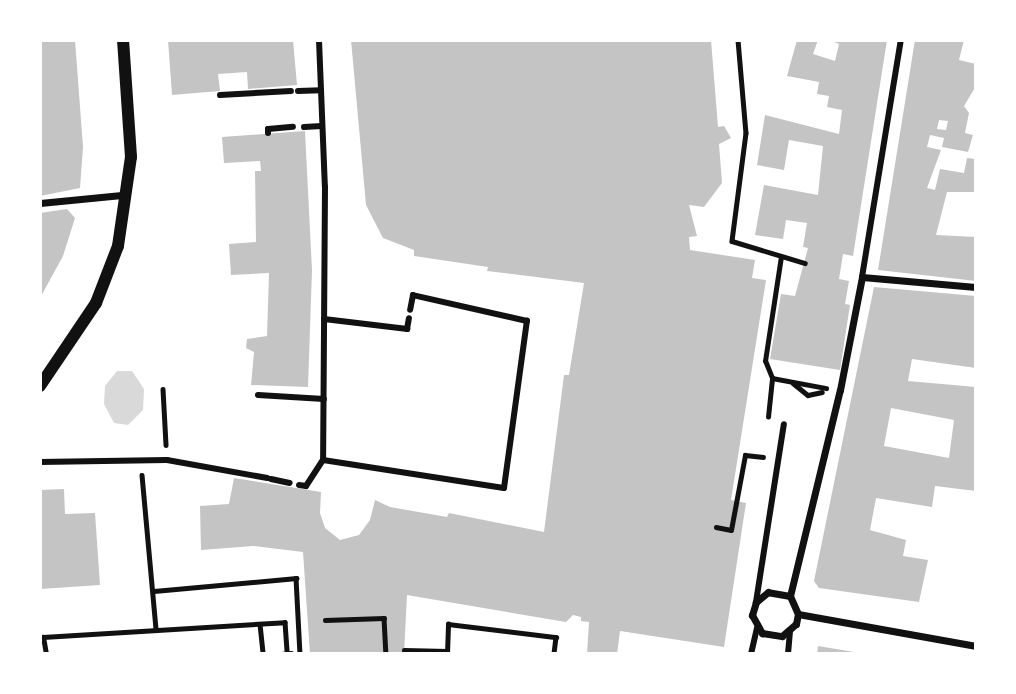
<!DOCTYPE html>
<html>
<head>
<meta charset="utf-8">
<style>
	body { margin:0 }
	#map { position:relative; width:1016px; height:694px; overflow:hidden; background:#fff; font-family:Roboto,sans-serif }
	div>[style] { position:absolute }
	.water>* { inset:0; background:#d9d9d9 }
	.building>* { inset:0; background:#c4c4c4 }
	.path>* { height:4.5px; margin:-2.25px; padding:0 2.25px; transform-origin:2.25px; border-radius:2.25px; background:#111 }
	.pedestrian>* { height:6px; margin:-3px; padding:0 3px; transform-origin:3px; border-radius:3px; background:#111 }
	.minor>* { height:7px; margin:-3.5px; padding:0 3.5px; transform-origin:3.5px; border-radius:3.5px; background:#111 }
	.tertiary>* { height:12px; margin:-6px; padding:0 6px; transform-origin:6px; border-radius:6px; background:#111 }
	span { translate:-50% -50%; white-space:nowrap; text-align:center; line-height:1.15; -webkit-text-stroke:6px #fff; paint-order:stroke }
	.frame { position:absolute; inset:0; border:42px solid #fff; pointer-events:none }
</style>
</head>
<body>
<div id="map">
	<div class="water">
		<div style="clip-path:polygon(117px 371px,132px 371px,144px 389px,143px 410px,128px 425px,114px 423px,104px 404px,105px 386px)"></div>
	</div>
	<div class="building">
		<div style="clip-path:polygon(40px 40px,75px 40px,83px 147px,80px 188px,40px 196px)"></div>
		<div style="clip-path:polygon(168px 40px,293px 40px,297px 85px,248px 89px,247px 72px,218px 74px,220px 91px,172px 95px)"></div>
		<div style="clip-path:polygon(351px 40px,711px 40px,718px 127px,724px 126px,731px 138px,719px 144px,722px 183px,704px 207px,689px 205px,697px 236px,689px 237px,690px 250px,755px 260px,752px 278px,766px 280px,731px 500px,746px 503px,724px 647px,620px 631px,617px 654px,587px 654px,589px 622px,581px 621px,581px 617px,573px 615px,566px 622px,407px 595px,404px 654px,310px 654px,303px 552px,253px 546px,201px 550px,200px 506px,229px 504px,234px 478px,321px 492px,320px 513px,325px 528px,340px 540px,359px 535px,370px 520px,375px 500px,390px 507px,447px 517px,449px 513px,544px 532px,564px 375px,569px 375px,584px 283px,487px 271px,488px 267px,414px 256px,414px 250px,383px 238px,366px 205px)"></div>
		<div style="clip-path:polygon(797px 40px,818px 40px,813px 54px,835px 61px,839px 44px,829px 40px,887px 40px,853px 256px,843px 254px,839px 279px,849px 281px,845px 304px,850px 305px,840px 370px,770px 359px,781px 294px,795px 296px,808px 248px,803px 247px,807px 223px,786px 220px,783px 239px,755px 235px,764px 185px,818px 195px,823px 146px,789px 140px,784px 170px,757px 165px,765px 115px,839px 134px,842px 110px,827px 107px,829px 96px,817px 94px,819px 82px,787px 76px)"></div>
		<div style="clip-path:polygon(evenodd,915px 40px,964px 40px,959px 60px,976px 64px,976px 86px,964px 106px,969px 113px,965px 133px,973px 135px,968px 152px,942px 147px,944px 138px,930px 135px,927px 147px,941px 150px,927px 188px,935px 190px,940px 169px,964px 173px,967px 158px,976px 159px,976px 192px,947px 192px,936px 235px,976px 237px,976px 281px,878px 270px,915px 40px,939px 120px,948px 121px,946px 130px,937px 129px,939px 120px)"></div>
		<div style="clip-path:polygon(305px 131px,312px 270px,308px 387px,251px 385px,254px 352px,246px 348px,247px 339px,267px 336px,269px 273px,231px 275px,229px 244px,256px 242px,255px 171px,261px 171px,260px 161px,224px 163px,222px 137px)"></div>
		<div style="clip-path:polygon(67px 209px,75px 218px,63px 256px,40px 298px,40px 213px)"></div>
		<div style="clip-path:polygon(evenodd,874px 287px,976px 296px,976px 368px,912px 359px,908px 381px,976px 387px,976px 491px,935px 486px,932px 507px,876px 498px,870px 530px,906px 540px,903px 556px,928px 560px,919px 602px,819px 588px,814px 581px,874px 287px,891px 408px,954px 420px,949px 458px,884px 446px,891px 408px)"></div>
		<div style="clip-path:polygon(64px 489px,65px 514px,95px 513px,100px 585px,40px 589px,40px 490px)"></div>
		<div style="clip-path:polygon(818px 646px,854px 652px,854px 654px,817px 654px)"></div>
	</div>
	<div class="path">
		<div style="left:738px;top:40px;width:93px;rotate:85.1deg"></div>
		<div style="left:746px;top:133px;width:109px;rotate:97.4deg"></div>
		<div style="left:732px;top:241px;width:76px;rotate:16.8deg"></div>
		<div style="left:772px;top:378px;width:55px;rotate:10.5deg"></div>
		<div style="left:793px;top:383px;width:19px;rotate:39deg"></div>
		<div style="left:808px;top:395px;width:14px;rotate:-12deg"></div>
		<div style="left:163px;top:389px;width:56px;rotate:86.9deg"></div>
		<div style="left:768px;top:417px;width:39px;rotate:-84deg"></div>
		<div style="left:772px;top:378px;width:18px;rotate:-112deg"></div>
		<div style="left:765px;top:361px;width:105px;rotate:-81.3deg"></div>
		<div style="left:142px;top:475px;width:155px;rotate:84.8deg"></div>
		<div style="left:716px;top:527px;width:15px;rotate:11deg"></div>
		<div style="left:731px;top:530px;width:76px;rotate:-79.4deg"></div>
		<div style="left:745px;top:455px;width:18px;rotate:6deg"></div>
		<div style="left:154px;top:591px;width:143px;rotate:-5.2deg"></div>
		<div style="left:296px;top:578px;width:76px;rotate:87deg"></div>
		<div style="left:325px;top:620px;width:59px;rotate:-1.9deg"></div>
		<div style="left:384px;top:618px;width:36px;rotate:87deg"></div>
		<div style="left:260px;top:624px;width:30px;rotate:84deg"></div>
		<div style="left:404px;top:650px;width:43px;rotate:1.3deg"></div>
		<div style="left:46px;top:654px;width:17px;rotate:-100deg"></div>
		<div style="left:43px;top:637px;width:242px;rotate:-3.5deg"></div>
		<div style="left:285px;top:622px;width:32px;rotate:86deg"></div>
		<div style="left:281px;top:654px;width:10px;rotate:-6deg"></div>
		<div style="left:447px;top:654px;width:30px;rotate:-88deg"></div>
		<div style="left:448px;top:624px;width:109px;rotate:6.9deg"></div>
		<div style="left:556px;top:637px;width:17px;rotate:97deg"></div>
	</div>
	<div class="pedestrian">
		<div style="left:319px;top:40px;width:147px;rotate:87.7deg"></div>
		<div style="left:325px;top:187px;width:273px;rotate:90.4deg"></div>
		<div style="left:323px;top:460px;width:183px;rotate:8.8deg"></div>
		<div style="left:504px;top:488px;width:169px;rotate:-82.2deg"></div>
		<div style="left:527px;top:321px;width:117px;rotate:-167.2deg"></div>
		<div style="left:413px;top:295px;width:15px;rotate:101deg"></div>
		<div style="left:298px;top:91px;width:23px;rotate:-2deg"></div>
		<div style="left:220px;top:95px;width:71px;rotate:-3.2deg"></div>
		<div style="left:304px;top:127px;width:18px;rotate:-3deg"></div>
		<div style="left:268px;top:133px;width:4px;rotate:-90deg"></div>
		<div style="left:268px;top:129px;width:25px;rotate:-5deg"></div>
		<div style="left:862px;top:277px;width:240px;rotate:-80.7deg"></div>
		<div style="left:324px;top:319px;width:84px;rotate:6.9deg"></div>
		<div style="left:407px;top:329px;width:11px;rotate:-80deg"></div>
		<div style="left:258px;top:395px;width:66px;rotate:3.5deg"></div>
		<div style="left:40px;top:462px;width:127px;rotate:-0.9deg"></div>
		<div style="left:167px;top:460px;width:102px;rotate:10.2deg"></div>
		<div style="left:271px;top:479px;width:19px;rotate:12deg"></div>
		<div style="left:299px;top:485px;width:7px;rotate:8deg"></div>
		<div style="left:306px;top:486px;width:31px;rotate:-57deg"></div>
		<div style="left:756px;top:602px;width:180px;rotate:-81.1deg"></div>
		<div style="left:751px;top:654px;width:27px;rotate:-77deg"></div>
		<div style="left:788px;top:654px;width:23px;rotate:-85deg"></div>
	</div>
	<div class="minor">
		<div style="left:40px;top:203px;width:82px;rotate:-5.6deg"></div>
		<div style="left:790px;top:596px;width:22px;rotate:-170deg"></div>
		<div style="left:768px;top:592px;width:16px;rotate:140deg"></div>
		<div style="left:756px;top:602px;width:14px;rotate:107deg"></div>
		<div style="left:752px;top:615px;width:21px;rotate:61deg"></div>
		<div style="left:762px;top:633px;width:20px;rotate:9deg"></div>
		<div style="left:782px;top:636px;width:18px;rotate:-41deg"></div>
		<div style="left:796px;top:624px;width:10px;rotate:-79deg"></div>
		<div style="left:798px;top:614px;width:20px;rotate:-114deg"></div>
		<div style="left:790px;top:596px;width:212px;rotate:-76.4deg"></div>
		<div style="left:840px;top:390px;width:115px;rotate:-79deg"></div>
		<div style="left:862px;top:277px;width:114px;rotate:5deg"></div>
		<div style="left:798px;top:614px;width:181px;rotate:10.2deg"></div>
	</div>
	<div class="tertiary">
		<div style="left:40px;top:386px;width:100px;rotate:-56deg"></div>
		<div style="left:96px;top:303px;width:61px;rotate:-68.9deg"></div>
		<div style="left:118px;top:246px;width:90px;rotate:-81.7deg"></div>
		<div style="left:131px;top:157px;width:117px;rotate:-93.9deg"></div>
	</div>
	<div class="frame"></div>
</div>
</body>
</html>
